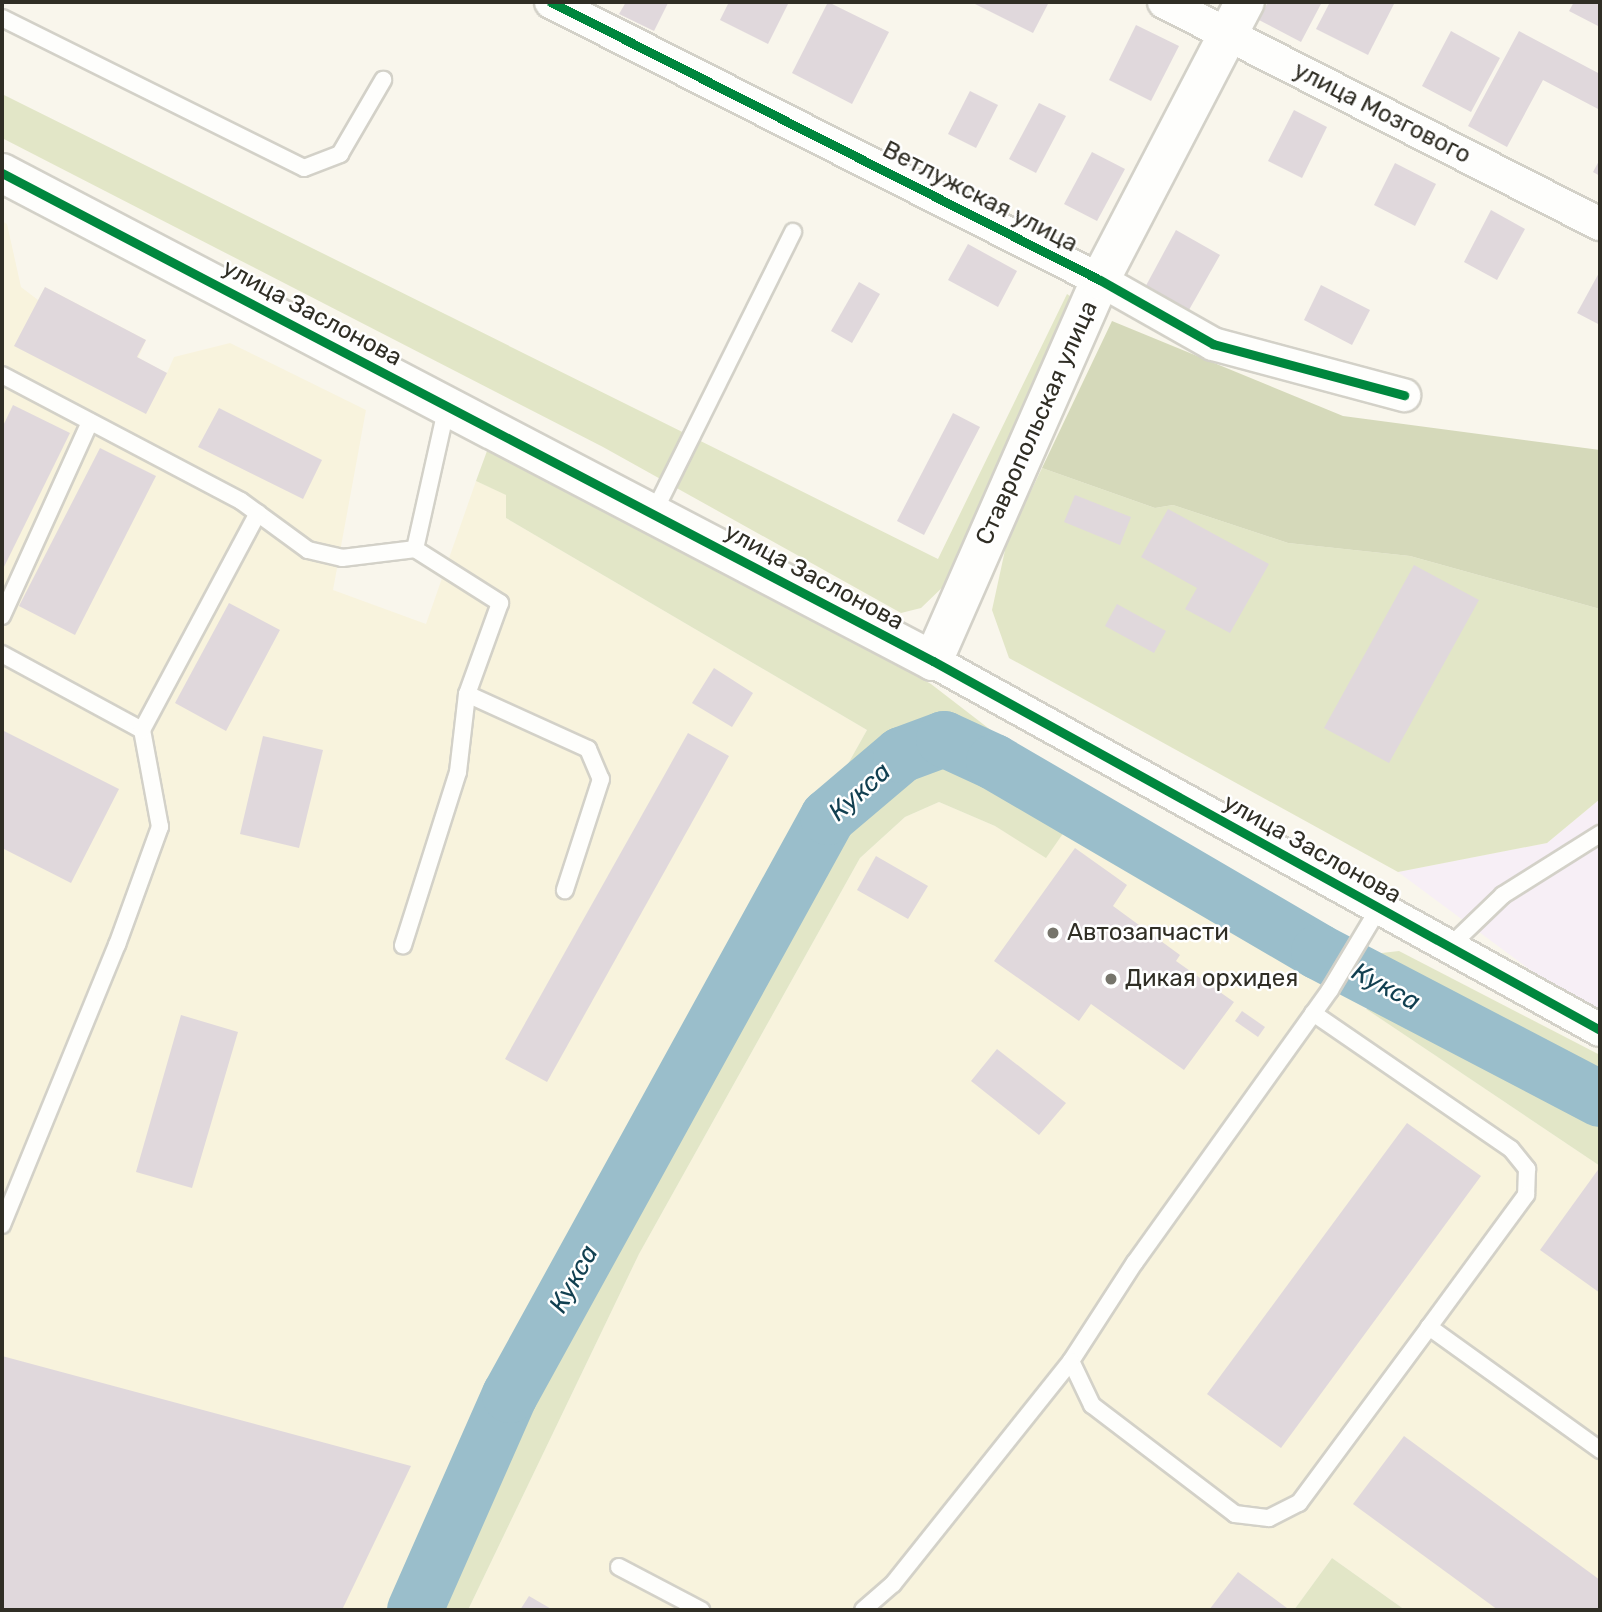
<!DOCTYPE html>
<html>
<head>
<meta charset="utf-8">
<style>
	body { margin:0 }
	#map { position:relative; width:1602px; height:1612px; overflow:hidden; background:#f9f6ec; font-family:Rubik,sans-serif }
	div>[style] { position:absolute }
	.built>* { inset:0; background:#f8f3dd }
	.industrial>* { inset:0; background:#f7eff6 }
	.green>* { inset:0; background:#e2e6c7 }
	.forest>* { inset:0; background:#d5d9ba }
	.river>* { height:56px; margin:-28px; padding:0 28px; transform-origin:28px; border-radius:28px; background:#9abecb }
	.building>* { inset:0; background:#e0d8dc }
	.roads { filter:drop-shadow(2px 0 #d3d1c8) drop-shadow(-2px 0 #d3d1c8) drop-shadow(0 2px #d3d1c8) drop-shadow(0 -2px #d3d1c8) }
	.lane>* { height:16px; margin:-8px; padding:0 8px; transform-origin:8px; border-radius:8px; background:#fefefc }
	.street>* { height:32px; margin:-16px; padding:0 16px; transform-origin:16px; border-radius:16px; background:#fefefc }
	.secondary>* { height:38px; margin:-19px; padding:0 19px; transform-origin:19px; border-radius:19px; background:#fefefc }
	.cycleway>* { height:9px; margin:-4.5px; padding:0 4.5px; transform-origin:4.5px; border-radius:4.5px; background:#00873e }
	.dots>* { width:19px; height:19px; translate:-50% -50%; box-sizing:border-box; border:4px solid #fff; border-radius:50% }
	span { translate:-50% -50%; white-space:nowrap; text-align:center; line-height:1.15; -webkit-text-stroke:5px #fff; paint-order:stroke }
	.street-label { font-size:24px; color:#302e25 }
	.poi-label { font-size:24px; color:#302e25 }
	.left { translate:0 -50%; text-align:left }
	.water-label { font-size:26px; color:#113f50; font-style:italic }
	.frame { position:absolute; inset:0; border:4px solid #302e25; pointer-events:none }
</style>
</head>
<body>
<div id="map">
	<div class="built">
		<div style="clip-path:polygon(2px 221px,7px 224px,21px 287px,38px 300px,45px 287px,146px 340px,138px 358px,167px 373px,174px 357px,230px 343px,366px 410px,333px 590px,426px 624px,476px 481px,507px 495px,506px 518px,867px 730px,617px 1170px,402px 1610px,2px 1610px)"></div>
		<div style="clip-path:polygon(939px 802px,995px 826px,1046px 857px,1069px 825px,1315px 965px,1366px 1009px,1600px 1166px,1600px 1610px,1405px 1610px,1332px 1558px,1294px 1610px,468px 1610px,639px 1254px,860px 858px,905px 817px)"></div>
	</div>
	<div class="industrial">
		<div style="clip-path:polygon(1600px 799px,1600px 1011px,1540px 977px,1398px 872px,1547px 843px)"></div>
	</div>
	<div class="green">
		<div style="clip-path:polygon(2px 94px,938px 559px,1067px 294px,1082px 304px,949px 581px,921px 608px,901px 613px,603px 447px,2px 138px)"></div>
		<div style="clip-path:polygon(487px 451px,530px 461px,931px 684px,1083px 801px,954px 732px,920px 730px,831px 794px,867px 730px,506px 518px,506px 495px,476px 481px)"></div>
		<div style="clip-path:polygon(1042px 468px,1155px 508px,1173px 505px,1288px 543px,1410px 556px,1600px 609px,1600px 799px,1547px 843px,1398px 872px,1009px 658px,992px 610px,1007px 541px)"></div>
		<div style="clip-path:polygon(930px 758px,979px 771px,1069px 825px,1046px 858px,995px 826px,939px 802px,905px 817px,860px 858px,639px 1254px,468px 1610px,424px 1610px,535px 1384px,716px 1045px,837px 833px,893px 777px)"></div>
		<div style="clip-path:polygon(1399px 951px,1600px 1055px,1600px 1088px,1368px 964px,1373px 954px)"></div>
		<div style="clip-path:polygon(1376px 1005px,1600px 1120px,1600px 1166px,1366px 1009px)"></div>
		<div style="clip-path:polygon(1332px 1558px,1405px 1610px,1294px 1610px)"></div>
	</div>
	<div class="forest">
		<div style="clip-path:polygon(1112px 321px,1343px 416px,1600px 450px,1600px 609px,1410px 556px,1288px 543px,1173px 505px,1155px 508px,1042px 468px)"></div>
	</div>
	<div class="river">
		<div style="left:415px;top:1610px;width:235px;rotate:-66.2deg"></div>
		<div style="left:510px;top:1395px;width:660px;rotate:-61.18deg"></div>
		<div style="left:828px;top:817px;width:96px;rotate:-40.3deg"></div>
		<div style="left:901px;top:755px;width:46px;rotate:-20.4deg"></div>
		<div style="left:944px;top:739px;width:55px;rotate:24.7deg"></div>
		<div style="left:994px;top:762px;width:376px;rotate:30.3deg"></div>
		<div style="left:1319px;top:952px;width:317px;rotate:27.6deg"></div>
	</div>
	<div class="building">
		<div style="clip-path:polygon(626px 2px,666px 2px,668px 3px,654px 31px,619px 14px)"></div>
		<div style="clip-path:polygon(729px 2px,789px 2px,768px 44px,720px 20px)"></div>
		<div style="clip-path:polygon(828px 2px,889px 32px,852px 104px,792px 73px)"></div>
		<div style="clip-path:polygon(971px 2px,1049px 2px,1033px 33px)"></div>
		<div style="clip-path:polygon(1268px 2px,1322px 2px,1301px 42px,1259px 20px)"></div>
		<div style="clip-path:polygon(1330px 2px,1395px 2px,1368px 55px,1316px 29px)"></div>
		<div style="clip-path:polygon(1574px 2px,1600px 2px,1600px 27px,1569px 11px)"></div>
		<div style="clip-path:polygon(1136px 25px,1179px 46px,1151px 101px,1109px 80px)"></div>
		<div style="clip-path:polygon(1451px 31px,1500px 58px,1471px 112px,1422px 86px)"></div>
		<div style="clip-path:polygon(1519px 31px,1600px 74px,1600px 110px,1543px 80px,1507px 147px,1468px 126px)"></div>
		<div style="clip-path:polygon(970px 91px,998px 105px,976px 148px,948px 134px)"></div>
		<div style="clip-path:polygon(1039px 103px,1066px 116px,1036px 173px,1009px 159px)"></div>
		<div style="clip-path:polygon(1294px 110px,1327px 127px,1302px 178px,1268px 161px)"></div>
		<div style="clip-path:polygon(1092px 152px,1125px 169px,1097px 221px,1064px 204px)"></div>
		<div style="clip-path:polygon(1600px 159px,1600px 176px,1593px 172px)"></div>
		<div style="clip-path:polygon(1395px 163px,1436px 184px,1415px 226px,1374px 205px)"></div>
		<div style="clip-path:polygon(1491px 210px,1525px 229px,1497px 280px,1464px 262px)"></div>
		<div style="clip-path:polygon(1176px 230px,1220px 255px,1185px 317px,1142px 293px)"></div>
		<div style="clip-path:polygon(968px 244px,1017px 271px,998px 307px,948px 280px)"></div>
		<div style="clip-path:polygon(1600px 271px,1600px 325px,1577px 313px)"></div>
		<div style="clip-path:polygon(859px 282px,880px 294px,852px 343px,831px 331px)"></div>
		<div style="clip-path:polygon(1321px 285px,1370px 310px,1352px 345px,1304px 320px)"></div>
		<div style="clip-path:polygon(45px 287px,146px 340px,137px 357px,167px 373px,146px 414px,14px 346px)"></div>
		<div style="clip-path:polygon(13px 405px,70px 433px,2px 571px,2px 428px)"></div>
		<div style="clip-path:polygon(219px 408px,322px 460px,303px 499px,198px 447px)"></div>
		<div style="clip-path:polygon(953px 413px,980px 427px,924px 535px,897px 521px)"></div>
		<div style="clip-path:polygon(100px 448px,156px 476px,75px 635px,19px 606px)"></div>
		<div style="clip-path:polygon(1075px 495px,1131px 517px,1120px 545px,1064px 522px)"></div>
		<div style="clip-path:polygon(1168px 509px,1269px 564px,1230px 633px,1185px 609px,1197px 588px,1141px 557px)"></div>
		<div style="clip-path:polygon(1414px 565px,1479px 600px,1389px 763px,1324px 728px)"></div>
		<div style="clip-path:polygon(229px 603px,280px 630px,226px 731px,175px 703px)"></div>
		<div style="clip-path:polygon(1117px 604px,1166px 631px,1154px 653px,1105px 626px)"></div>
		<div style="clip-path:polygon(714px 668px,753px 693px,732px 727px,692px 703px)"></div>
		<div style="clip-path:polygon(2px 730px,119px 789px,71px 883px,2px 848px)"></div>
		<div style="clip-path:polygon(688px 733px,729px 756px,547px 1082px,505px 1059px)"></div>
		<div style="clip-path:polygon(263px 736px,323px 750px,299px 848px,240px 834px)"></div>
		<div style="clip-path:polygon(1075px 848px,1127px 885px,1113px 906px,1180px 955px,1176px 961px,1234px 1002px,1184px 1070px,1091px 1004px,1079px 1021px,994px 961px)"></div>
		<div style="clip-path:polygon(876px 856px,928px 886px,908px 919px,857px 890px)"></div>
		<div style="clip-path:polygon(1242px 1011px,1265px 1027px,1258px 1037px,1235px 1021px)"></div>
		<div style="clip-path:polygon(181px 1015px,238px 1032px,192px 1188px,136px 1172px)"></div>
		<div style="clip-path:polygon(997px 1049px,1066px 1103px,1039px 1135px,971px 1081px)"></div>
		<div style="clip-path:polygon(1407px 1123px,1481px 1176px,1281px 1448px,1207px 1394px)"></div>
		<div style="clip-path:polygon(1600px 1167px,1600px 1293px,1540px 1250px)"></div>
		<div style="clip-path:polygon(2px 1356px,411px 1466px,342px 1610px,2px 1610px)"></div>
		<div style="clip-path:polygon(1404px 1436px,1600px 1580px,1600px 1610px,1498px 1610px,1353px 1504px)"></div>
		<div style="clip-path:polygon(1238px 1572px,1287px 1608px,1285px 1610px,1209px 1610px)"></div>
		<div style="clip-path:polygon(529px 1596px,553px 1610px,520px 1610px)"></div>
	</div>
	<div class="roads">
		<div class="lane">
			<div style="left:2px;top:18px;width:337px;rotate:26.4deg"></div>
			<div style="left:304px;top:168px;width:39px;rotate:-21deg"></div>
			<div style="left:340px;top:154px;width:86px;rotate:-59.8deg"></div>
			<div style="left:2px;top:375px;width:270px;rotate:27.8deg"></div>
			<div style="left:241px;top:501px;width:83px;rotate:36.2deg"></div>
			<div style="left:308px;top:550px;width:35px;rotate:13deg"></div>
			<div style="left:342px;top:558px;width:74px;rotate:-7deg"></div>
			<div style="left:415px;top:549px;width:101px;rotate:32.4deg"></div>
			<div style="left:500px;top:603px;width:97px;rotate:109.9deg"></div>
			<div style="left:467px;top:694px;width:79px;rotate:96.6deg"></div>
			<div style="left:458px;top:772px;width:182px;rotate:107.6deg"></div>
			<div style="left:653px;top:514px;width:315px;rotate:-63.6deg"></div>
			<div style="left:415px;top:549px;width:147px;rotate:-77.4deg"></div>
			<div style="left:2px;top:616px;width:213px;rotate:-65.6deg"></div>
			<div style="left:2px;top:654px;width:159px;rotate:28.5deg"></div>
			<div style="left:467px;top:694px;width:133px;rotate:24.4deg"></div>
			<div style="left:588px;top:749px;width:33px;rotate:67deg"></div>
			<div style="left:601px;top:779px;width:117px;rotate:108deg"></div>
			<div style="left:1379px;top:908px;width:96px;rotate:120.9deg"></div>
			<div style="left:1330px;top:990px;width:335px;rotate:125.6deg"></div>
			<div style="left:1135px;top:1262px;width:118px;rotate:122.9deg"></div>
			<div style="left:1071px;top:1361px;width:49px;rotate:64.5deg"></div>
			<div style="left:1092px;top:1405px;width:180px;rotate:37.3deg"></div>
			<div style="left:1235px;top:1514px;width:34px;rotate:7deg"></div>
			<div style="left:1269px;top:1518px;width:34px;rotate:-27deg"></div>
			<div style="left:1299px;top:1503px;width:219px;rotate:-53.5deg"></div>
			<div style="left:1429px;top:1327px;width:211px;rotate:35.7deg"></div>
			<div style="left:1449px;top:947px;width:75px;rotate:-43.9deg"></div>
			<div style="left:1503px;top:895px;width:115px;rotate:-32.2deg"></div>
			<div style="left:1313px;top:1013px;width:240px;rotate:34.5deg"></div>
			<div style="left:1511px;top:1149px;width:26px;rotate:51deg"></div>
			<div style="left:1527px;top:1169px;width:26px;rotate:92deg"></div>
			<div style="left:1526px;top:1195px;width:164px;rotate:126.3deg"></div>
			<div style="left:2px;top:1225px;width:303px;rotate:-67.7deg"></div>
			<div style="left:117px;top:945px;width:126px;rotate:-70deg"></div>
			<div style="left:160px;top:827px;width:99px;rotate:-100.5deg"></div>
			<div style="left:142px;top:730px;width:246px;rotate:-61.9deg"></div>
			<div style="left:619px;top:1567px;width:93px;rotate:27.7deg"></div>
			<div style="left:863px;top:1610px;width:40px;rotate:-41deg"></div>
			<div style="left:893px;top:1584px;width:285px;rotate:-51.4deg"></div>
		</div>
		<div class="street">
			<div style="left:551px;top:2px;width:615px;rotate:26.86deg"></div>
			<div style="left:1100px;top:280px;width:130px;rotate:29.5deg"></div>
			<div style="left:1213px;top:344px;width:198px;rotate:15deg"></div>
			<div style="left:1164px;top:2px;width:489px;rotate:27deg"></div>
			<div style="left:933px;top:661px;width:762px;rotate:28.95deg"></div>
		</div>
		<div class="secondary">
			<div style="left:2px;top:173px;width:1051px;rotate:27.66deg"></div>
			<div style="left:933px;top:661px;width:416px;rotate:-66.3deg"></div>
			<div style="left:1100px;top:280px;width:314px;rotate:-62.5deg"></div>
		</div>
	</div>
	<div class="cycleway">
		<div style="left:551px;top:2px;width:615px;rotate:26.86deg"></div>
		<div style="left:1100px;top:280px;width:130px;rotate:29.5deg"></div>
		<div style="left:1213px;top:344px;width:198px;rotate:15deg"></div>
		<div style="left:2px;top:173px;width:1051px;rotate:27.66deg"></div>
		<div style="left:933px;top:661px;width:762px;rotate:28.95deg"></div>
	</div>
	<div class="dots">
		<div style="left:1053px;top:933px;background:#76746b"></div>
		<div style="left:1111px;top:979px;background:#76746b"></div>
	</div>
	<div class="street-label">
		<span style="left:1382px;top:113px;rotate:27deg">улица Мозгового</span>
		<span style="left:980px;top:197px;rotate:27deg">Ветлужская улица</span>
		<span style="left:312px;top:313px;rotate:28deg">улица Заслонова</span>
		<span style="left:1037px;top:423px;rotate:-66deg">Ставропольская улица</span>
		<span style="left:814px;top:577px;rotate:28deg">улица Заслонова</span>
		<span style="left:1312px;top:849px;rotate:29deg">улица Заслонова</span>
	</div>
	<div class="poi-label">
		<span class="left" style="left:1067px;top:933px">Автозапчасти</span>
		<span class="left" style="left:1125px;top:979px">Дикая орхидея</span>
	</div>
	<div class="water-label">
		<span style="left:860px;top:792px;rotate:-42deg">Кукса</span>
		<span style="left:1386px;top:987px;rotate:28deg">Кукса</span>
		<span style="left:574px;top:1279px;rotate:-61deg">Кукса</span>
	</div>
	<div class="frame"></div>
</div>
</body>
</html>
